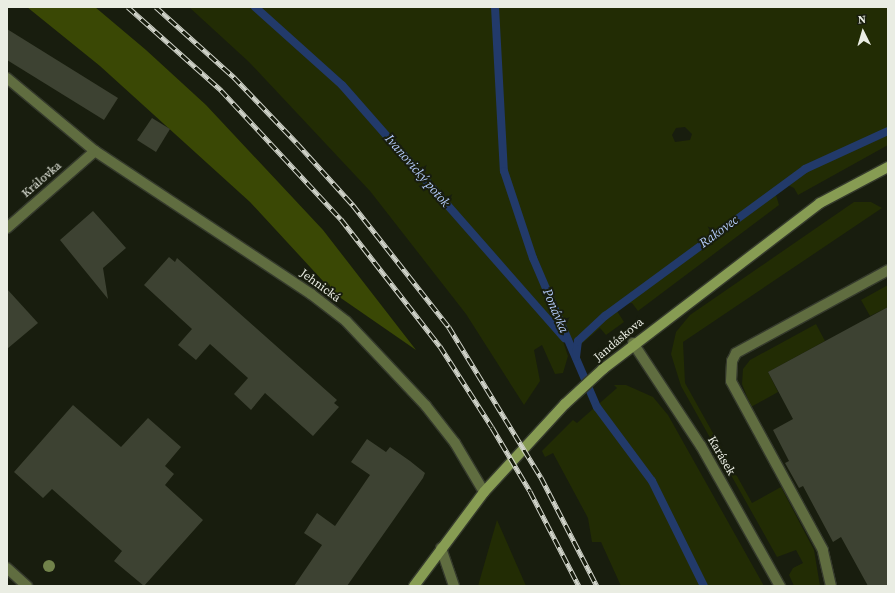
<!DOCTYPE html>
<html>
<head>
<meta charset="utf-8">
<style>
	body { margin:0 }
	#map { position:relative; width:895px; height:593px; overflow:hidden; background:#181d0e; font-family:"Source Serif 4",serif }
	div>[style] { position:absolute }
	.green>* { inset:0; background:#222c04 }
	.forest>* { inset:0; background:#3a4805 }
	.stream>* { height:8px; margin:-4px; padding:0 4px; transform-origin:4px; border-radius:4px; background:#223a6a }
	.building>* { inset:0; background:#3d4232 }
	.roads { filter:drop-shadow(1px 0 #353a2c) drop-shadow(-1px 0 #353a2c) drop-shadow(0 1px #353a2c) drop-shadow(0 -1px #353a2c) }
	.lane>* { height:10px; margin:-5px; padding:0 5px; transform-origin:5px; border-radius:5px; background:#606d40 }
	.street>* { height:10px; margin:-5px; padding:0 5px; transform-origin:5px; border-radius:5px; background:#606d40 }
	.secondary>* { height:10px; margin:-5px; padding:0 5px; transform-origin:5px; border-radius:5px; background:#879c53 }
	.rail>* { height:4.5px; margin-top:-2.25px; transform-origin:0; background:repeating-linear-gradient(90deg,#181d0e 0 9px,#d0d3c9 0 18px); box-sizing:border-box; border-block:1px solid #d0d3c9 }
	.trees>* { width:12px; height:12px; margin:-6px; border-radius:50%; background:#71824a }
	span { translate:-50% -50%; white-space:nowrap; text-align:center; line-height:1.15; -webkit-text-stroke:4px #181d0e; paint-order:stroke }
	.street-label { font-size:12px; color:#eaede3 }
	.water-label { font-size:13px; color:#b5cdfc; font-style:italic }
	.frame { position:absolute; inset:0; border:8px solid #eaede3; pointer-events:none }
	.north { position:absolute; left:843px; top:12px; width:40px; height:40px; -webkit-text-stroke:3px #181d0e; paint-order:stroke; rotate:355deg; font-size:11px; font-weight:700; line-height:16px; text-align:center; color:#eaede3 }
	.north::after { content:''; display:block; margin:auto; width:14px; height:18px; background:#eaede3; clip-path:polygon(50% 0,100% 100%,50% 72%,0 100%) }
</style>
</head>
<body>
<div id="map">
	<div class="green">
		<div style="clip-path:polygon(evenodd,189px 7px,888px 7px,888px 145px,798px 195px,794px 188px,781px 182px,774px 188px,779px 205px,638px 311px,632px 303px,623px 304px,617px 311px,624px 322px,606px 335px,600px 328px,578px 347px,568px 333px,563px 341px,568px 356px,563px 373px,555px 374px,542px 345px,534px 350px,540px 381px,524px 405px,466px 314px,370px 191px,249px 62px,189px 7px,685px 127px,692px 134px,690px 140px,675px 142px,672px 135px,676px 128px,685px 127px)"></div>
		<div style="clip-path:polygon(854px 202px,871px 202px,882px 208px,683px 342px,685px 383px,752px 503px,781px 487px,814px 550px,820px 586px,794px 586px,789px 575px,793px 568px,803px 563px,796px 550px,777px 557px,681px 386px,671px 354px,676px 332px,690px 315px)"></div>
		<div style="clip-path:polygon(888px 285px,888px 307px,870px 316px,861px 300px)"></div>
		<div style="clip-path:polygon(816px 324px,825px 341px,768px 372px,778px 392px,751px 407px,742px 384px,743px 369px,750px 360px)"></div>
		<div style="clip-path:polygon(614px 385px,626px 385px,653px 397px,668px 415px,764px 586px,621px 586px,601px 542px,592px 542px,588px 518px,553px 453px,545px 457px,542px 451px,573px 420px,577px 423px,617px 388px)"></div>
		<div style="clip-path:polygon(497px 520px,526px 586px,478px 586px)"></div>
	</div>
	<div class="forest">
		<div style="clip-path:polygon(27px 7px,95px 7px,146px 50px,206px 105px,323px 230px,416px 350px,335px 294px,250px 202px,100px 66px)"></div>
	</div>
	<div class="stream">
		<div style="left:255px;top:7px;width:117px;rotate:41.9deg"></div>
		<div style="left:342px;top:85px;width:337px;rotate:48.7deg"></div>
		<div style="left:495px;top:7px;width:164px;rotate:86.9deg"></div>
		<div style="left:504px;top:171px;width:92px;rotate:71.6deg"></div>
		<div style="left:533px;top:258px;width:162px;rotate:66.8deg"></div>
		<div style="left:597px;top:407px;width:92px;rotate:53.4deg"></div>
		<div style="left:652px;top:481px;width:117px;rotate:63.7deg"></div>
		<div style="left:576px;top:357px;width:16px;rotate:-83deg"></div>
		<div style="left:578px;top:341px;width:37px;rotate:-43deg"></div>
		<div style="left:605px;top:316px;width:248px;rotate:-36.3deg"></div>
		<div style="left:805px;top:169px;width:91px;rotate:-24.6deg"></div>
	</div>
	<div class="building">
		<div style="clip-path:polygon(7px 29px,118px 98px,104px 120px,7px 60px)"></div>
		<div style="clip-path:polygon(152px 118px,170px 129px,156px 152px,137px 140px)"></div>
		<div style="clip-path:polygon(93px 211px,126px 248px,103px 268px,108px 299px,60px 240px)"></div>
		<div style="clip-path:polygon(169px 257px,175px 262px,177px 258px,337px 400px,334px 403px,339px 407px,313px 436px,265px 393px,251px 410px,234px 394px,248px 378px,210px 344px,196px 360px,178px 345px,192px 329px,144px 285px)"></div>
		<div style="clip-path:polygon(7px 289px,38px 323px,7px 349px)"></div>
		<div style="clip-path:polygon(888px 307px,888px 586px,868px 586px,841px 537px,833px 542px,803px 486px,799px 488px,785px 463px,789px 461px,773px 430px,793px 419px,768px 372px)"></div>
		<div style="clip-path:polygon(73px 405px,121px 447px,148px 418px,181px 447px,165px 466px,174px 474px,165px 485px,203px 520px,144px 586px,114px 561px,122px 551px,52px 489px,43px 498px,14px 472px)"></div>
		<div style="clip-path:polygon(367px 439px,386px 452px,390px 447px,410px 461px,425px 473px,423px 478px,347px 586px,294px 586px,322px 545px,304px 533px,317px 513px,335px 526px,370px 475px,351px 462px)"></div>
	</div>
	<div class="roads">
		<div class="lane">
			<div style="left:7px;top:78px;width:114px;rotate:39.7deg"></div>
			<div style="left:831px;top:586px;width:37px;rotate:-103deg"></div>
			<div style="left:823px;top:550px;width:192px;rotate:-118.6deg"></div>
			<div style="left:731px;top:381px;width:20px;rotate:-87deg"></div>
			<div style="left:732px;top:361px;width:9px;rotate:-63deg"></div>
			<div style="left:736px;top:353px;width:173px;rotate:-28.6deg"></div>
		</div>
		<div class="street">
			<div style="left:7px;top:228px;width:117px;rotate:-41.2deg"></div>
			<div style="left:95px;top:151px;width:259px;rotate:33.5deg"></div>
			<div style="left:311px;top:294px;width:44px;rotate:37.6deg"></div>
			<div style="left:346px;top:321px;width:117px;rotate:46.7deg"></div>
			<div style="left:426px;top:406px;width:47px;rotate:51.9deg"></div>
			<div style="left:455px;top:443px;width:57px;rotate:59.4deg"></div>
			<div style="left:633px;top:343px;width:123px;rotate:56.6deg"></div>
			<div style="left:701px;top:446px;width:161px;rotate:60.6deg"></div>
			<div style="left:441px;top:548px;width:40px;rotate:71.1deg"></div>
			<div style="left:7px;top:568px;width:27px;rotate:42deg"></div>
		</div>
		<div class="secondary">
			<div style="left:414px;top:586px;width:117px;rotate:-53.3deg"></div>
			<div style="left:484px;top:492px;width:120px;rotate:-47.4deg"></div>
			<div style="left:565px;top:404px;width:52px;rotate:-42.6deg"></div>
			<div style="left:603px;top:369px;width:273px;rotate:-37.4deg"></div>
			<div style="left:820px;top:203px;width:77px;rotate:-27.9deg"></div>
		</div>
	</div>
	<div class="rail">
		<div style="left:128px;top:7px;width:125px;rotate:41.7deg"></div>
		<div style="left:221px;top:90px;width:176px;rotate:47.1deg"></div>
		<div style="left:341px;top:219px;width:161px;rotate:52.1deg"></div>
		<div style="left:440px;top:346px;width:96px;rotate:57.3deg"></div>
		<div style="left:492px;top:427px;width:74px;rotate:59.3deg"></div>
		<div style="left:530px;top:491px;width:107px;rotate:62.7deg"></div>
		<div style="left:156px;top:7px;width:105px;rotate:41.9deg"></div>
		<div style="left:234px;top:77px;width:91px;rotate:46.3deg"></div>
		<div style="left:297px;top:143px;width:84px;rotate:47.9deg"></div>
		<div style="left:353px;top:205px;width:155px;rotate:51.8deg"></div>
		<div style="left:449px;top:327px;width:176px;rotate:58.5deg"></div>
		<div style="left:541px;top:477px;width:123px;rotate:62.8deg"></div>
	</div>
	<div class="trees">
		<div style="left:49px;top:566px"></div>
	</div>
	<div class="street-label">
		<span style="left:42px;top:180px;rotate:-41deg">Královka</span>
		<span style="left:320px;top:286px;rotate:36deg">Jehnická</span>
		<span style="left:619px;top:340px;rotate:-40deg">Jandáskova</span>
		<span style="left:721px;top:456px;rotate:60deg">Karásek</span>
	</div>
	<div class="water-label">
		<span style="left:417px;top:171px;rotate:49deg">Ivanovický potok</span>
		<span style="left:719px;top:232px;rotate:-36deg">Rakovec</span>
		<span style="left:555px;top:311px;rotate:67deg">Ponávka</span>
	</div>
	<div class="frame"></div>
	<div class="north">N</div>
</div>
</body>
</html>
